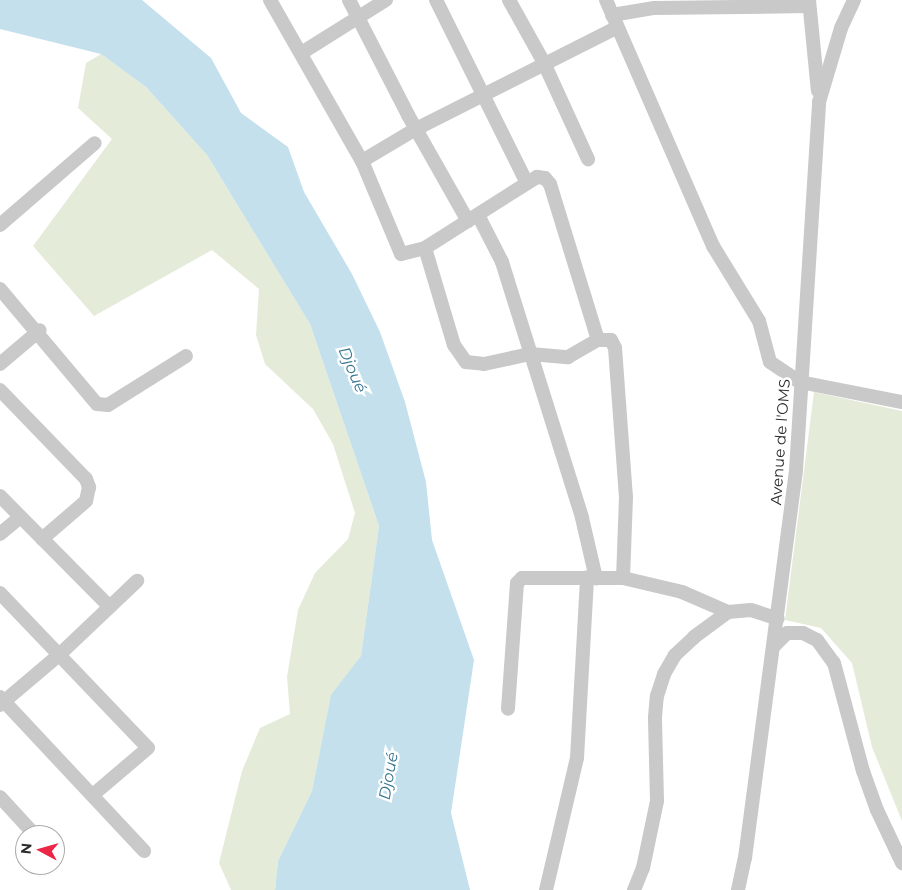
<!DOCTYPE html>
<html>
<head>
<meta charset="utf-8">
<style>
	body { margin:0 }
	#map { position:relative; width:902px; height:890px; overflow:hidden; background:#fff; font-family:Montserrat,sans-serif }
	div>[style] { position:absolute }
	.green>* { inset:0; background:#e4ebd9 }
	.water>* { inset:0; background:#c3e0ec }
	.minor>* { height:14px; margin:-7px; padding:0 7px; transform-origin:7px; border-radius:7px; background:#c9c9c9 }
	span { translate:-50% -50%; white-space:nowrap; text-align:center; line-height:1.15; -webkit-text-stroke:5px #fff; paint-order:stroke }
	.street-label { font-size:15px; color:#2c2c2c }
	.water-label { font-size:16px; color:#387690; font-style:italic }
	.north { position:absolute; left:15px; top:825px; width:50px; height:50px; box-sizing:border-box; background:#fff; border:1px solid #ababab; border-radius:50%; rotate:276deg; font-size:14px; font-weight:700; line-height:20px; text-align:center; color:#2c2c2c }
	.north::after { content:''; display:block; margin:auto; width:18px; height:22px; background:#eb2646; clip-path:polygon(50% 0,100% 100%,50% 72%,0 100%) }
</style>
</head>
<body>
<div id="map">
	<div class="green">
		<div style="clip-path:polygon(101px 54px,146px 87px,207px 155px,310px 324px,379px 526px,361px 656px,330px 701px,312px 791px,278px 861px,275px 890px,231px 890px,219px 863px,242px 771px,260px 728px,290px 714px,287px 677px,298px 610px,315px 573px,348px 539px,355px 513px,333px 444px,313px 409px,265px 364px,256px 335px,259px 289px,212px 250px,94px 316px,33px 246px,112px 139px,78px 108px,86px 63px)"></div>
		<div style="clip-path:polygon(814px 392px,902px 411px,902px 821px,872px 747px,852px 663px,821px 628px,785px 620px)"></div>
	</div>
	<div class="water">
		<div style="clip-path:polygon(0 0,142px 0,211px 58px,241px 113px,288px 147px,304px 192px,352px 274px,380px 332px,405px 402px,426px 482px,432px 540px,474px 660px,451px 813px,470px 890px,275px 890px,278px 861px,312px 791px,331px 695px,361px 656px,379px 526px,310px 324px,207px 155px,146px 87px,101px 54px,0 29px)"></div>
	</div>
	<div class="minor">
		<div style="left:270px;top:0;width:185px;rotate:60.3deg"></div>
		<div style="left:362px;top:161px;width:101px;rotate:67.2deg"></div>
		<div style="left:401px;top:254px;width:25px;rotate:-14deg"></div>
		<div style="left:425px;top:248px;width:133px;rotate:-32.4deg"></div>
		<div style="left:537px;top:177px;width:8px;rotate:7deg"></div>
		<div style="left:545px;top:178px;width:8px;rotate:50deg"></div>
		<div style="left:550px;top:184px;width:163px;rotate:72.9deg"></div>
		<div style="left:349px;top:0;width:129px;rotate:62.8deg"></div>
		<div style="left:408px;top:115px;width:122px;rotate:60.5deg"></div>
		<div style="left:436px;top:0;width:204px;rotate:63.6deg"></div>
		<div style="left:509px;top:0;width:72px;rotate:60.9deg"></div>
		<div style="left:544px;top:63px;width:106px;rotate:65.4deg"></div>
		<div style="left:606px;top:0;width:268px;rotate:66.5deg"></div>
		<div style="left:713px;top:246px;width:88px;rotate:58.5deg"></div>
		<div style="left:759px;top:321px;width:42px;rotate:75deg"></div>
		<div style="left:770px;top:362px;width:36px;rotate:34deg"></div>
		<div style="left:800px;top:382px;width:104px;rotate:11.1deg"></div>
		<div style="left:809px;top:0;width:91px;rotate:84.4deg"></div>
		<div style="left:612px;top:15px;width:43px;rotate:-9.5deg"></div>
		<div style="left:654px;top:8px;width:155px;rotate:-0.7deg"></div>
		<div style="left:303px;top:52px;width:98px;rotate:-32.1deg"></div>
		<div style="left:362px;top:161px;width:63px;rotate:-30.7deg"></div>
		<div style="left:416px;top:129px;width:224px;rotate:-26.8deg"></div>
		<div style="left:478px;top:215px;width:53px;rotate:62.9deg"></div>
		<div style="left:502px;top:262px;width:268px;rotate:72.6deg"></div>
		<div style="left:582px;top:518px;width:62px;rotate:76.9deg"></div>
		<div style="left:0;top:225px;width:125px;rotate:-40.8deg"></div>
		<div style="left:425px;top:248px;width:101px;rotate:73.4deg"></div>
		<div style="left:454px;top:345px;width:21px;rotate:55deg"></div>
		<div style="left:466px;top:362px;width:18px;rotate:6deg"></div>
		<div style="left:484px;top:364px;width:47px;rotate:-12.3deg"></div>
		<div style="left:530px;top:354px;width:38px;rotate:5deg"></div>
		<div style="left:568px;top:357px;width:34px;rotate:-30deg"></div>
		<div style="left:598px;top:340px;width:13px"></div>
		<div style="left:611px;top:340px;width:9px;rotate:63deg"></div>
		<div style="left:615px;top:348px;width:149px;rotate:85.8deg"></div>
		<div style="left:626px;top:497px;width:81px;rotate:92.1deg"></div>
		<div style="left:623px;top:578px;width:101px;rotate:180deg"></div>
		<div style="left:522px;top:578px;width:7px;rotate:135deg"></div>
		<div style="left:517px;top:583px;width:126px;rotate:94.1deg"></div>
		<div style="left:0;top:289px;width:150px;rotate:49.9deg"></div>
		<div style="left:97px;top:404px;width:11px;rotate:5deg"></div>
		<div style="left:108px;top:405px;width:92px;rotate:-32.1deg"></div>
		<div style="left:0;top:364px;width:52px;rotate:-40.4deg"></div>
		<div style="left:0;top:390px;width:124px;rotate:46deg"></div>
		<div style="left:86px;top:479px;width:9px;rotate:69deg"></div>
		<div style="left:89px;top:487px;width:14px;rotate:102deg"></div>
		<div style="left:86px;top:501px;width:58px;rotate:139.2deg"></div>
		<div style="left:0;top:496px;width:156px;rotate:45.3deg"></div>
		<div style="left:0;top:534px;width:26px;rotate:-40deg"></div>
		<div style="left:623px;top:578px;width:61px;rotate:13.3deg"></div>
		<div style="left:682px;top:592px;width:50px;rotate:23.5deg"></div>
		<div style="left:0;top:593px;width:214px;rotate:46.3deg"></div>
		<div style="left:148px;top:748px;width:71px;rotate:139.6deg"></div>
		<div style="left:774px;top:646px;width:18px;rotate:-45deg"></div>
		<div style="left:787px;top:633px;width:16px"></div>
		<div style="left:803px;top:633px;width:16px;rotate:27deg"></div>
		<div style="left:817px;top:640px;width:29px;rotate:54deg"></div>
		<div style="left:834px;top:663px;width:112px;rotate:75deg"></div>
		<div style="left:863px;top:771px;width:41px;rotate:70.3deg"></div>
		<div style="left:877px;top:810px;width:59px;rotate:64.7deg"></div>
		<div style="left:0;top:697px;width:211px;rotate:46.9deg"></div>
		<div style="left:0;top:705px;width:77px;rotate:-40.3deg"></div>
		<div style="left:59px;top:655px;width:108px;rotate:-43.5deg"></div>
		<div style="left:0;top:797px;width:52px;rotate:47.4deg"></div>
		<div style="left:546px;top:890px;width:136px;rotate:-76.8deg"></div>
		<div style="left:577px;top:758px;width:181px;rotate:-86.8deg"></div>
		<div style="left:634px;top:890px;width:24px;rotate:-68deg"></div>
		<div style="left:643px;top:868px;width:68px;rotate:-78.2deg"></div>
		<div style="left:657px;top:801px;width:84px;rotate:-91.4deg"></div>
		<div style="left:655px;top:717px;width:21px;rotate:-85deg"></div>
		<div style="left:657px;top:696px;width:23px;rotate:-72deg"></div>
		<div style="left:664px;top:674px;width:22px;rotate:-60deg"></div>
		<div style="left:675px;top:655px;width:26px;rotate:-43deg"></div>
		<div style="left:694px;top:637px;width:42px;rotate:-36.3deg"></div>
		<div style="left:728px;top:612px;width:23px;rotate:-5deg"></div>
		<div style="left:751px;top:610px;width:28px;rotate:18deg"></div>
		<div style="left:738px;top:890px;width:33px;rotate:-78deg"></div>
		<div style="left:745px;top:858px;width:391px;rotate:-82.5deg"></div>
		<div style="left:796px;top:470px;width:369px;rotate:-86.4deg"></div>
		<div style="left:819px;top:102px;width:77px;rotate:-73.4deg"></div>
		<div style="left:841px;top:28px;width:31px;rotate:-65deg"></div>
	</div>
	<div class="street-label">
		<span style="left:780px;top:442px;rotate:-86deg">Avenue de l'OMS</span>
	</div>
	<div class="water-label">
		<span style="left:352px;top:370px;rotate:67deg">Djoué</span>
		<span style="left:389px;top:776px;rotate:-80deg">Djoué</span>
	</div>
	<div class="north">N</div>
</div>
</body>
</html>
